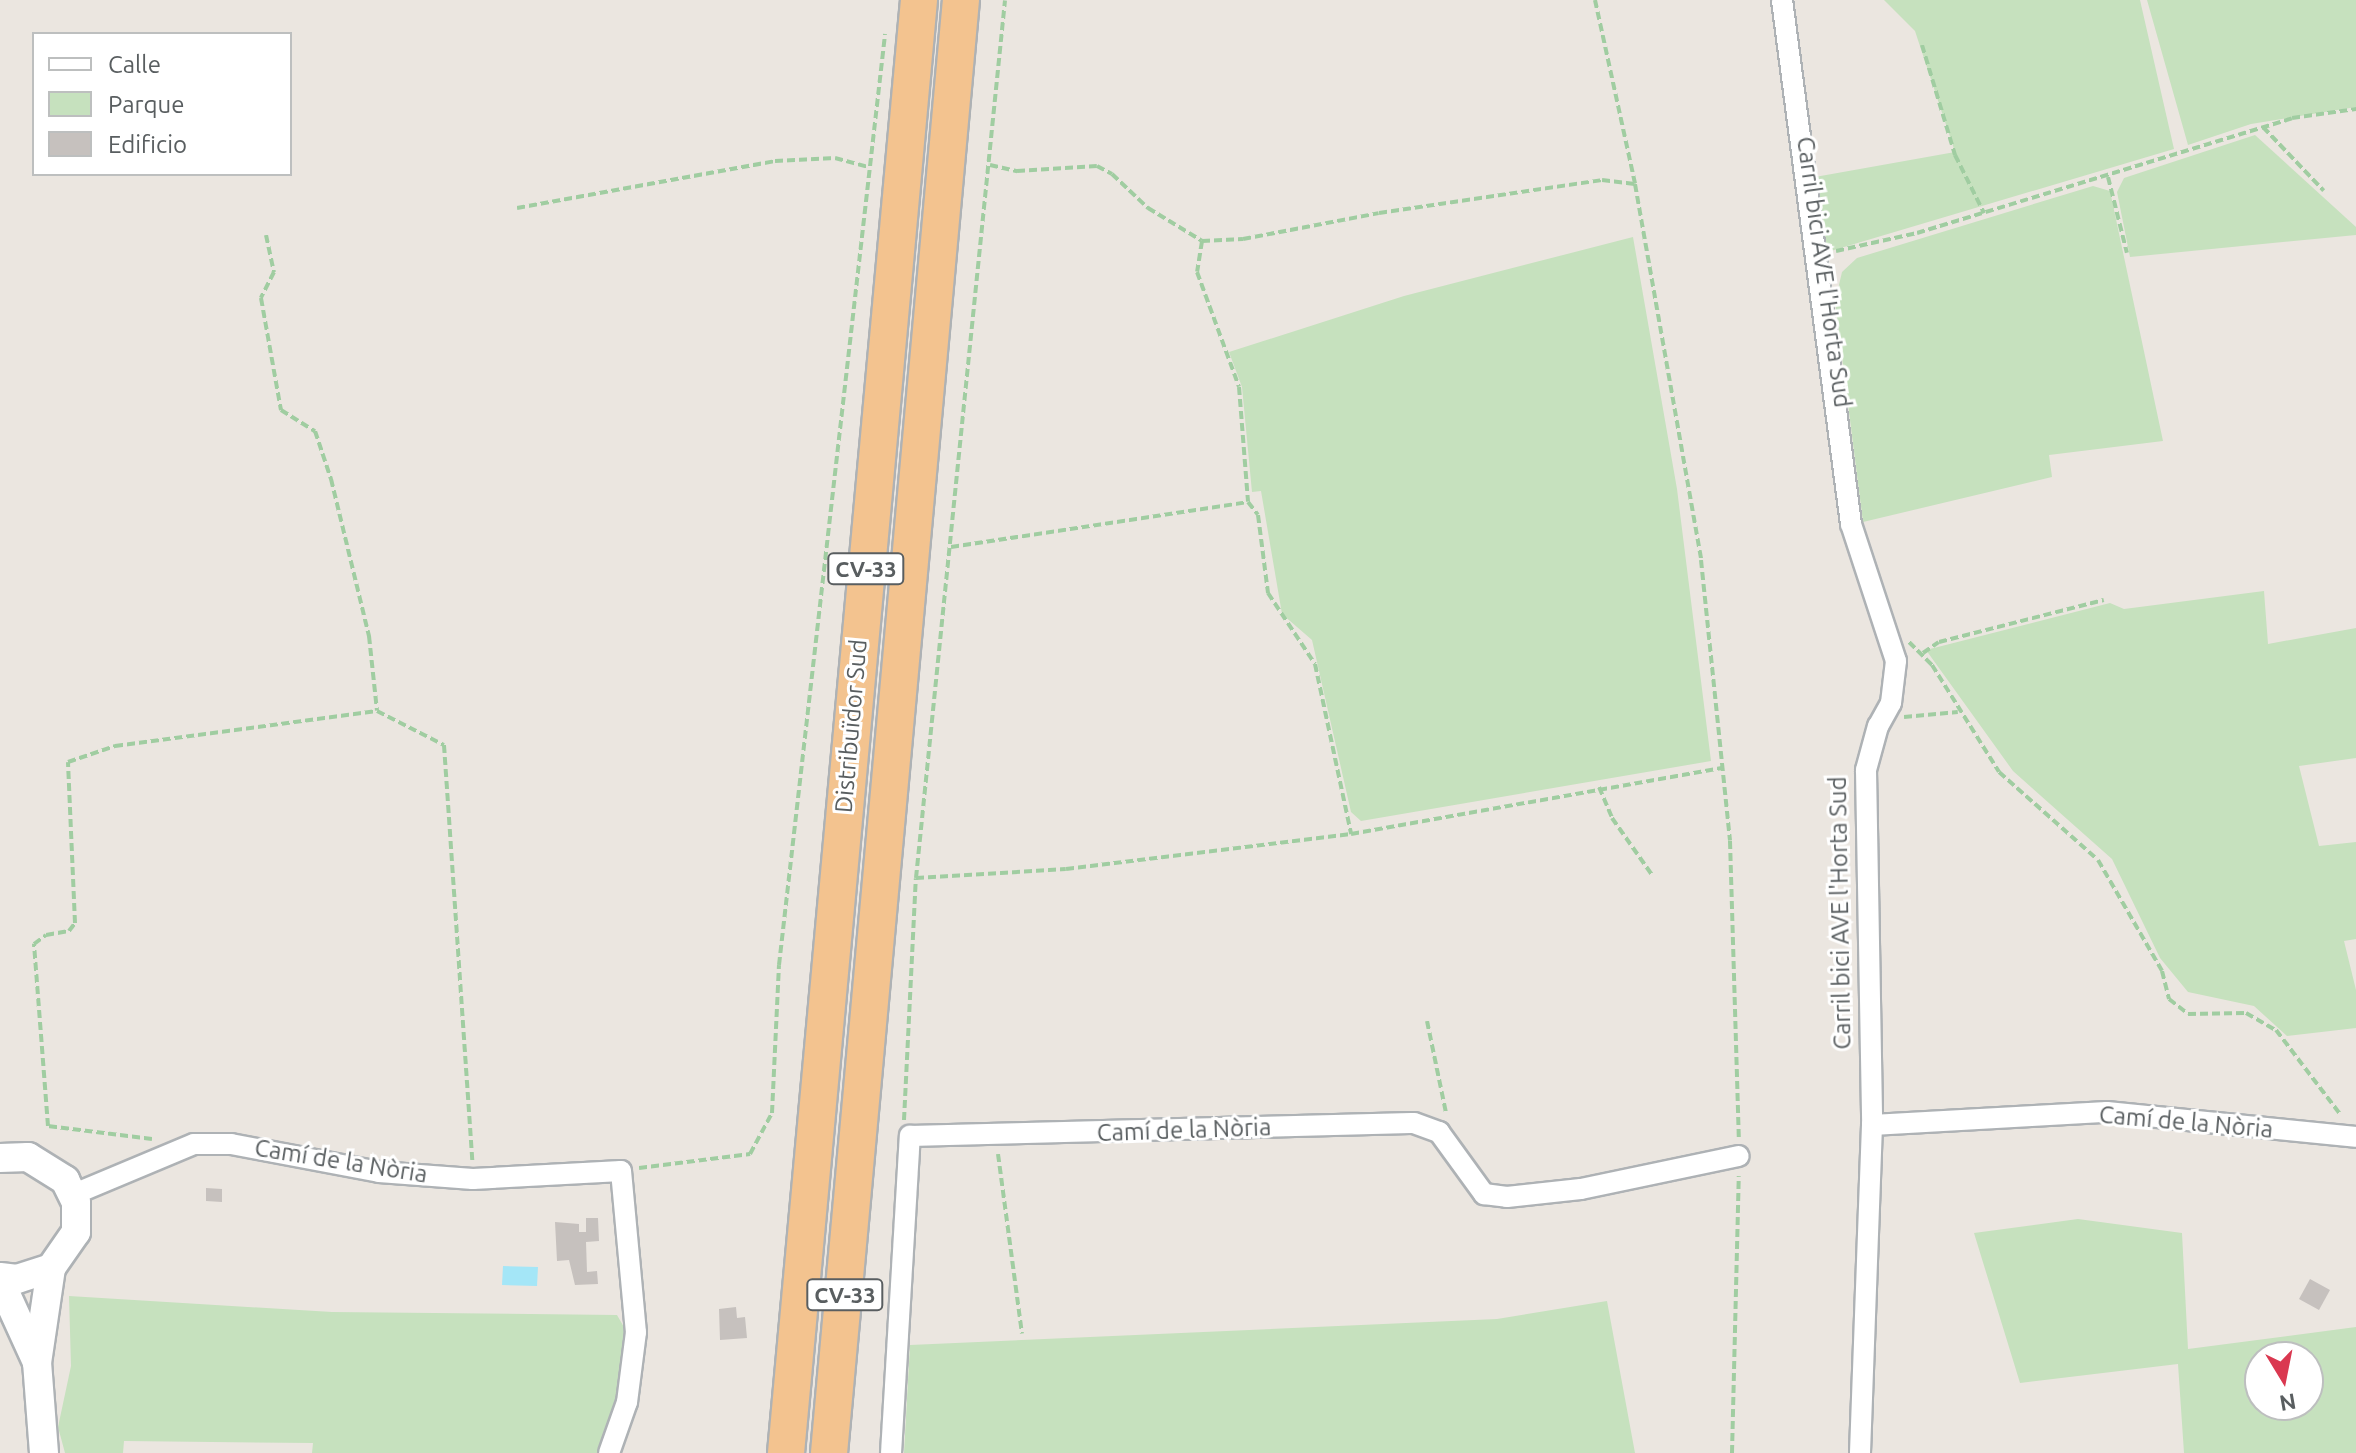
<!DOCTYPE html>
<html>
<head>
<meta charset="utf-8">
<style>
	body { margin:0 }
	#map { position:relative; width:2356px; height:1453px; overflow:hidden; background:#ebe6e0; font-family:Ubuntu,sans-serif }
	div>[style] { position:absolute }
	.green>* { inset:0; background:#c6e1be }
	.water>* { inset:0; background:#a4e6f7 }
	.building>* { inset:0; background:#c6c1be }
	.path>* { height:4px; margin-top:-2px; transform-origin:0; background:repeating-linear-gradient(90deg,#a0cda1 0 8px,transparent 0 12px) }
	.roads { filter:drop-shadow(2px 0 #aeb2b5) drop-shadow(-2px 0 #aeb2b5) drop-shadow(0 2px #aeb2b5) drop-shadow(0 -2px #aeb2b5) }
	.street>* { height:20px; margin:-10px; padding:0 10px; transform-origin:10px; border-radius:10px; background:#fff }
	.secondary>* { height:28px; margin:-14px; padding:0 14px; transform-origin:14px; border-radius:14px; background:#fff }
	.highway>* { height:36px; margin:-18px; padding:0 18px; transform-origin:18px; border-radius:18px; background:#f3c38f }
	span { translate:-50% -50%; white-space:nowrap; text-align:center; line-height:1.15; -webkit-text-stroke:6px #fff; paint-order:stroke }
	.shield-label span { padding:2px 6px; background:#fff; border:2px solid; border-radius:6px; -webkit-text-stroke-width:0 }
	.shield-label { font-size:22px; color:#595e60; font-weight:700 }
	.street-label { font-size:24px; color:#595e60 }
	.legend { position:absolute; left:32px; top:32px; width:260px; height:144px; box-sizing:border-box; background:#fff; border:2px solid #bdbfbf; margin:0; padding:10px 14px; list-style:none; font-size:24px; color:#595e60 }
	.legend li { display:flex; align-items:center; gap:16px; height:40px }
	.legend b { width:40px; border:2px solid #bdbfbf }
	.north { position:absolute; left:2244px; top:1341px; width:80px; height:80px; box-sizing:border-box; background:#fff; border:2px solid #bdbfbf; border-radius:50%; rotate:170deg; font-size:22px; font-weight:700; line-height:32px; text-align:center; color:#595e60 }
	.north::after { content:''; display:block; margin:auto; width:28px; height:36px; background:#da3850; clip-path:polygon(50% 0,100% 100%,50% 72%,0 100%) }
</style>
</head>
<body>
<div id="map">
	<div class="green">
		<div style="clip-path:polygon(1884px 0,2140px 0,2174px 149px,1824px 253px,1815px 177px,1955px 152px,1915px 31px)"></div>
		<div style="clip-path:polygon(2147px 0,2356px 0,2356px 107px,2251px 124px,2188px 145px)"></div>
		<div style="clip-path:polygon(2255px 135px,2356px 227px,2356px 235px,2130px 257px,2117px 192px,2124px 178px)"></div>
		<div style="clip-path:polygon(2093px 186px,2110px 191px,2163px 441px,2049px 455px,2052px 477px,1863px 522px,1835px 302px,1842px 272px,1857px 258px)"></div>
		<div style="clip-path:polygon(1633px 237px,1677px 489px,1711px 761px,1361px 821px,1351px 812px,1312px 640px,1282px 614px,1261px 491px,1252px 492px,1242px 387px,1229px 352px,1404px 296px)"></div>
		<div style="clip-path:polygon(2264px 591px,2268px 644px,2356px 628px,2356px 758px,2299px 766px,2319px 846px,2356px 842px,2356px 939px,2344px 941px,2356px 990px,2356px 1028px,2287px 1036px,2254px 1006px,2188px 992px,2160px 958px,2112px 859px,2013px 771px,1926px 650px,2110px 603px,2124px 609px)"></div>
		<div style="clip-path:polygon(evenodd,2078px 1219px,2182px 1233px,2188px 1349px,2356px 1327px,2356px 1453px,2184px 1453px,2178px 1364px,2020px 1383px,1974px 1233px,2078px 1219px,2260px 1357px,2308px 1357px,2308px 1405px,2260px 1405px,2260px 1357px)"></div>
		<div style="clip-path:polygon(69px 1296px,332px 1312px,617px 1315px,628px 1334px,629px 1360px,604px 1453px,312px 1453px,313px 1443px,124px 1441px,123px 1453px,65px 1453px,58px 1427px,71px 1366px)"></div>
		<div style="clip-path:polygon(1607px 1301px,1635px 1453px,904px 1453px,910px 1345px,1497px 1319px)"></div>
	</div>
	<div class="water">
		<div style="clip-path:polygon(503px 1266px,538px 1267px,537px 1286px,502px 1285px)"></div>
	</div>
	<div class="building">
		<div style="clip-path:polygon(206px 1188px,222px 1189px,222px 1202px,206px 1201px)"></div>
		<div style="clip-path:polygon(586px 1218px,598px 1218px,599px 1241px,586px 1242px,587px 1272px,597px 1271px,598px 1284px,575px 1285px,569px 1260px,557px 1261px,555px 1222px,579px 1224px,579px 1232px,586px 1232px)"></div>
		<div style="clip-path:polygon(2310px 1279px,2330px 1290px,2319px 1310px,2299px 1299px)"></div>
		<div style="clip-path:polygon(736px 1307px,737px 1318px,745px 1317px,747px 1338px,720px 1340px,719px 1309px)"></div>
	</div>
	<div class="path">
		<div style="left:1595px;top:0;width:188px;rotate:77.7deg"></div>
		<div style="left:1635px;top:184px;width:382px;rotate:80deg"></div>
		<div style="left:1701px;top:560px;width:282px;rotate:84.1deg"></div>
		<div style="left:1730px;top:841px;width:298px;rotate:88.3deg"></div>
		<div style="left:1922px;top:45px;width:115px;rotate:73.3deg"></div>
		<div style="left:1955px;top:155px;width:65px;rotate:63.4deg"></div>
		<div style="left:2263px;top:127px;width:88px;rotate:46.4deg"></div>
		<div style="left:990px;top:165px;width:28px;rotate:13deg"></div>
		<div style="left:1017px;top:171px;width:80px;rotate:-3.6deg"></div>
		<div style="left:1097px;top:166px;width:17px;rotate:28deg"></div>
		<div style="left:1112px;top:174px;width:50px;rotate:43.4deg"></div>
		<div style="left:1148px;top:208px;width:63px;rotate:31.4deg"></div>
		<div style="left:1202px;top:241px;width:41px;rotate:-2.8deg"></div>
		<div style="left:1243px;top:239px;width:138px;rotate:-10.8deg"></div>
		<div style="left:1379px;top:213px;width:225px;rotate:-8.4deg"></div>
		<div style="left:1602px;top:180px;width:33px;rotate:7deg"></div>
		<div style="left:2108px;top:177px;width:78px;rotate:76deg"></div>
		<div style="left:517px;top:208px;width:262px;rotate:-10.3deg"></div>
		<div style="left:775px;top:161px;width:60px;rotate:-2.9deg"></div>
		<div style="left:835px;top:158px;width:35px;rotate:15deg"></div>
		<div style="left:266px;top:235px;width:38px;rotate:78deg"></div>
		<div style="left:274px;top:272px;width:29px;rotate:117deg"></div>
		<div style="left:261px;top:298px;width:114px;rotate:79.9deg"></div>
		<div style="left:281px;top:410px;width:40px;rotate:32deg"></div>
		<div style="left:315px;top:431px;width:51px;rotate:71.6deg"></div>
		<div style="left:331px;top:479px;width:162px;rotate:76.4deg"></div>
		<div style="left:369px;top:636px;width:75px;rotate:83.9deg"></div>
		<div style="left:377px;top:711px;width:75px;rotate:26.9deg"></div>
		<div style="left:444px;top:745px;width:417px;rotate:86.1deg"></div>
		<div style="left:1202px;top:241px;width:31px;rotate:99deg"></div>
		<div style="left:1197px;top:272px;width:122px;rotate:69.9deg"></div>
		<div style="left:1239px;top:387px;width:115px;rotate:85.5deg"></div>
		<div style="left:1248px;top:502px;width:16px;rotate:52deg"></div>
		<div style="left:1258px;top:515px;width:79px;rotate:82.7deg"></div>
		<div style="left:1268px;top:593px;width:85px;rotate:56.5deg"></div>
		<div style="left:1315px;top:664px;width:174px;rotate:78deg"></div>
		<div style="left:1836px;top:251px;width:83px;rotate:-12.5deg"></div>
		<div style="left:1917px;top:233px;width:392px;rotate:-17deg"></div>
		<div style="left:2292px;top:118px;width:65px;rotate:-8deg"></div>
		<div style="left:951px;top:547px;width:300px;rotate:-8.6deg"></div>
		<div style="left:1909px;top:642px;width:33px;rotate:45deg"></div>
		<div style="left:1932px;top:665px;width:126px;rotate:57.9deg"></div>
		<div style="left:1999px;top:772px;width:132px;rotate:41.6deg"></div>
		<div style="left:2098px;top:860px;width:128px;rotate:60deg"></div>
		<div style="left:2162px;top:971px;width:29px;rotate:76deg"></div>
		<div style="left:2169px;top:999px;width:24px;rotate:38deg"></div>
		<div style="left:2188px;top:1014px;width:58px;rotate:-1deg"></div>
		<div style="left:2246px;top:1013px;width:34px;rotate:30deg"></div>
		<div style="left:2276px;top:1030px;width:106px;rotate:52.7deg"></div>
		<div style="left:1923px;top:653px;width:19px;rotate:-35deg"></div>
		<div style="left:1939px;top:642px;width:170px;rotate:-14.3deg"></div>
		<div style="left:1904px;top:717px;width:54px;rotate:-5.3deg"></div>
		<div style="left:1599px;top:787px;width:34px;rotate:67deg"></div>
		<div style="left:1612px;top:818px;width:70px;rotate:54.9deg"></div>
		<div style="left:916px;top:878px;width:150px;rotate:-3.4deg"></div>
		<div style="left:1066px;top:869px;width:287px;rotate:-7deg"></div>
		<div style="left:1351px;top:834px;width:378px;rotate:-10.1deg"></div>
		<div style="left:1427px;top:1021px;width:94px;rotate:78.3deg"></div>
		<div style="left:904px;top:1120px;width:242px;rotate:-87.2deg"></div>
		<div style="left:916px;top:878px;width:882px;rotate:-84.21deg"></div>
		<div style="left:152px;top:1139px;width:105px;rotate:-172.9deg"></div>
		<div style="left:48px;top:1126px;width:183px;rotate:-94.4deg"></div>
		<div style="left:34px;top:944px;width:15px;rotate:-37deg"></div>
		<div style="left:46px;top:935px;width:23px;rotate:-10deg"></div>
		<div style="left:69px;top:931px;width:10px;rotate:-53deg"></div>
		<div style="left:75px;top:923px;width:161px;rotate:-92.5deg"></div>
		<div style="left:68px;top:762px;width:50px;rotate:-18.8deg"></div>
		<div style="left:115px;top:746px;width:264px;rotate:-7.6deg"></div>
		<div style="left:998px;top:1154px;width:181px;rotate:82.4deg"></div>
		<div style="left:639px;top:1168px;width:112px;rotate:-7.2deg"></div>
		<div style="left:750px;top:1154px;width:47px;rotate:-61.8deg"></div>
		<div style="left:772px;top:1113px;width:148px;rotate:-87.3deg"></div>
		<div style="left:779px;top:965px;width:937px;rotate:-83.5deg"></div>
		<div style="left:1732px;top:1453px;width:277px;rotate:-88.6deg"></div>
	</div>
	<div class="roads">
		<div class="street">
			<div style="left:1782px;top:0;width:529px;rotate:82.5deg"></div>
			<div style="left:1851px;top:524px;width:144px;rotate:71.8deg"></div>
			<div style="left:1896px;top:661px;width:42px;rotate:96.8deg"></div>
			<div style="left:1891px;top:703px;width:26px;rotate:119deg"></div>
			<div style="left:1878px;top:726px;width:46px;rotate:105.3deg"></div>
			<div style="left:1866px;top:770px;width:355px;rotate:89deg"></div>
			<div style="left:1872px;top:1125px;width:328px;rotate:92.1deg"></div>
			<div style="left:1872px;top:1125px;width:235px;rotate:-3.2deg"></div>
			<div style="left:2107px;top:1112px;width:250px;rotate:5.7deg"></div>
			<div style="left:72px;top:1195px;width:132px;rotate:-22.7deg"></div>
			<div style="left:194px;top:1144px;width:37px"></div>
			<div style="left:231px;top:1144px;width:151px;rotate:10.7deg"></div>
			<div style="left:379px;top:1172px;width:94px;rotate:4.3deg"></div>
			<div style="left:473px;top:1179px;width:148px;rotate:-3.1deg"></div>
			<div style="left:621px;top:1171px;width:162px;rotate:84.7deg"></div>
			<div style="left:636px;top:1332px;width:71px;rotate:97.3deg"></div>
			<div style="left:627px;top:1402px;width:54px;rotate:109.4deg"></div>
			<div style="left:891px;top:1453px;width:318px;rotate:-86.6deg"></div>
			<div style="left:910px;top:1136px;width:504px;rotate:-1.48deg"></div>
			<div style="left:1414px;top:1123px;width:27px;rotate:20deg"></div>
			<div style="left:1439px;top:1132px;width:77px;rotate:54deg"></div>
			<div style="left:1484px;top:1194px;width:23px;rotate:7deg"></div>
			<div style="left:1507px;top:1197px;width:74px;rotate:-6.2deg"></div>
			<div style="left:1581px;top:1189px;width:161px;rotate:-11.8deg"></div>
		</div>
		<div class="secondary">
			<div style="left:0;top:1158px;width:28px;rotate:-2deg"></div>
			<div style="left:28px;top:1157px;width:44px;rotate:31.9deg"></div>
			<div style="left:65px;top:1180px;width:25px;rotate:64deg"></div>
			<div style="left:76px;top:1203px;width:29px;rotate:90deg"></div>
			<div style="left:76px;top:1232px;width:44px;rotate:124.8deg"></div>
			<div style="left:51px;top:1268px;width:36px;rotate:162deg"></div>
			<div style="left:17px;top:1279px;width:17px;rotate:-173deg"></div>
			<div style="left:0;top:1281px;width:87px;rotate:65.5deg"></div>
			<div style="left:44px;top:1453px;width:90px;rotate:-94.4deg"></div>
			<div style="left:37px;top:1363px;width:96px;rotate:-81.6deg"></div>
		</div>
		<div class="highway">
			<div style="left:786px;top:1453px;width:1459px;rotate:-84.77deg"></div>
			<div style="left:829px;top:1453px;width:1459px;rotate:-84.81deg"></div>
		</div>
	</div>
	<div class="shield-label">
		<span style="left:866px;top:569px">CV-33</span>
		<span style="left:845px;top:1295px">CV-33</span>
	</div>
	<div class="street-label">
		<span style="left:1824px;top:272px;rotate:82deg">Carril bici AVE l'Horta Sud</span>
		<span style="left:851px;top:726px;rotate:-85deg">Distribuïdor Sud</span>
		<span style="left:1840px;top:913px;rotate:-91deg">Carril bici AVE l'Horta Sud</span>
		<span style="left:2186px;top:1122px;rotate:5deg">Camí de la Nòria</span>
		<span style="left:1184px;top:1130px;rotate:-2deg">Camí de la Nòria</span>
		<span style="left:341px;top:1161px;rotate:9deg">Camí de la Nòria</span>
	</div>
	<ul class="legend">
	<li><b style="height:10px;background:#fff"></b>Calle</li>
	<li><b style="height:22px;background:#c6e1be"></b>Parque</li>
	<li><b style="height:22px;background:#c6c1be"></b>Edificio</li>
	</ul>
	<div class="north">N</div>
</div>
</body>
</html>
